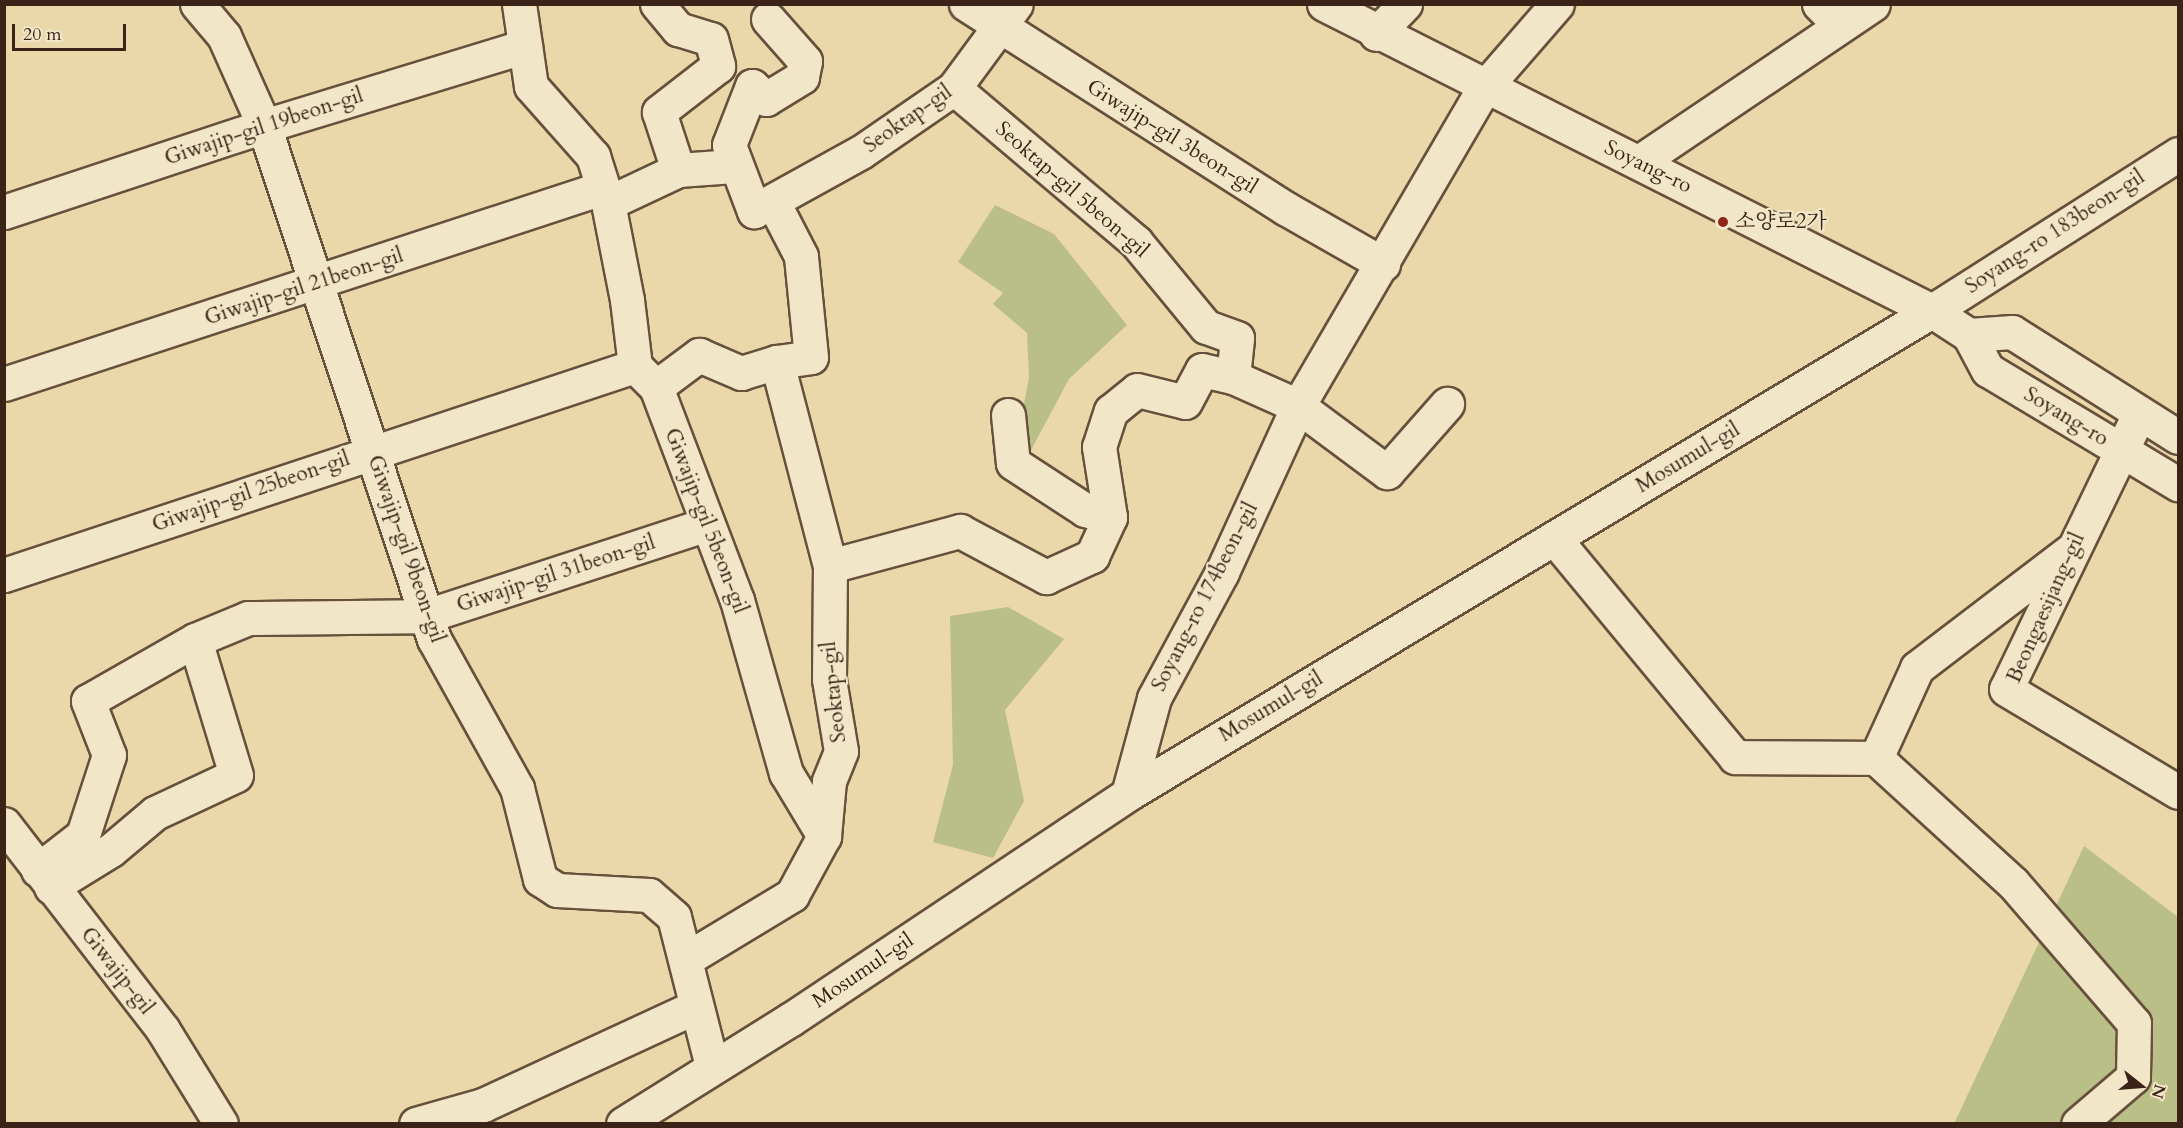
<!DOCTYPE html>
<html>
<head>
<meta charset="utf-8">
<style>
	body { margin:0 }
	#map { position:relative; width:2183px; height:1128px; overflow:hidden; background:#ebd8aa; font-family:Cardo,"Noto Serif KR",serif }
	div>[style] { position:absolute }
	.green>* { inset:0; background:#babe87 }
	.roads { filter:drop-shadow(2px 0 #67503c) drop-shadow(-2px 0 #67503c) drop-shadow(0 2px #67503c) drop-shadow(0 -2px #67503c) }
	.minor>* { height:33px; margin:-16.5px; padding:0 16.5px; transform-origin:16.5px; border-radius:16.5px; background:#f2e6c8 }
	.dots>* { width:16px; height:16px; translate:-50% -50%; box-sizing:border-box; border:3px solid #f2e6c8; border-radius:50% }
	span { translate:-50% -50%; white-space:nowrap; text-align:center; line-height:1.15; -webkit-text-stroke:4.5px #f2e6c8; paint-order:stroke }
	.street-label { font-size:21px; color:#3b2317 }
	.poi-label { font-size:21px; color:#3b2317 }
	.left { translate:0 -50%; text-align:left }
	.frame { position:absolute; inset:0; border:6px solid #3b2317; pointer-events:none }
	.north { position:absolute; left:2111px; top:1056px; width:60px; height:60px; -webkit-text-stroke:4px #f2e6c8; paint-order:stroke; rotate:107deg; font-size:16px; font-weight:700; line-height:24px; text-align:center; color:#3b2317 }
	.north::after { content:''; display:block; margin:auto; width:21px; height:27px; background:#3b2317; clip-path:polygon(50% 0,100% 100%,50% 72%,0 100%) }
	.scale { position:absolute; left:12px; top:24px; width:114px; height:27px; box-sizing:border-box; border:3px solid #3b2317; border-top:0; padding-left:8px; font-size:18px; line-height:21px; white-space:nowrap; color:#3b2317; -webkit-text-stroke:4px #f2e6c8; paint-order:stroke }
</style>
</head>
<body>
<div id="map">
	<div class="green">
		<div style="clip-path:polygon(995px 205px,1054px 234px,1127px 325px,1069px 379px,1031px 450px,1018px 436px,1029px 377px,1027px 333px,993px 304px,1003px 293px,958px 262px)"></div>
		<div style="clip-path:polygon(1008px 607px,1064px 639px,1005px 710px,1024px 801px,993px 858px,933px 842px,953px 765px,950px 616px)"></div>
		<div style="clip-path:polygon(2084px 846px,2178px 917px,2178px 1123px,1954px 1124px)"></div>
	</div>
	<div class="roads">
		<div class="minor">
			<div style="left:197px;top:4px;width:42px;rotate:49.8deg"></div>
			<div style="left:224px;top:36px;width:98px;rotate:66deg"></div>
			<div style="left:264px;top:126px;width:540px;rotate:71.67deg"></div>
			<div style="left:434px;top:639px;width:171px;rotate:60.9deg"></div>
			<div style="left:517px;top:788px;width:94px;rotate:75.8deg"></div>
			<div style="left:540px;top:879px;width:20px;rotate:33deg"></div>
			<div style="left:557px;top:890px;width:92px;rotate:3.1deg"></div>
			<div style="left:649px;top:895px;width:33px;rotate:41deg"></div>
			<div style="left:674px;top:917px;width:154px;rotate:75.7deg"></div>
			<div style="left:519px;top:4px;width:83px;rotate:81.7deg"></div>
			<div style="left:531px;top:86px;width:94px;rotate:48.5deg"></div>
			<div style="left:593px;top:156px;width:49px;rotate:72.3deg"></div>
			<div style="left:608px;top:203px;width:99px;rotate:78.9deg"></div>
			<div style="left:627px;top:300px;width:66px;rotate:83.1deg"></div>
			<div style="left:635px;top:366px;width:30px;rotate:45deg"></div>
			<div style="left:656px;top:387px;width:228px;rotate:69.2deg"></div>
			<div style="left:737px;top:600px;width:180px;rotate:74.2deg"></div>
			<div style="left:786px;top:773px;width:74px;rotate:58.9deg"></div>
			<div style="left:657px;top:4px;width:33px;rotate:50deg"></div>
			<div style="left:678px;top:29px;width:34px;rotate:17deg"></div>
			<div style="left:711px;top:39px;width:28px;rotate:75deg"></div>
			<div style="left:718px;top:66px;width:75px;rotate:142.1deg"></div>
			<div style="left:659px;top:112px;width:61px;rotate:71.9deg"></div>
			<div style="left:966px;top:4px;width:379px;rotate:32.6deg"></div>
			<div style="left:1285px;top:208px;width:113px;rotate:29.7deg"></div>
			<div style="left:1324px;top:4px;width:681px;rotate:26.79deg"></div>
			<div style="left:1932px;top:311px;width:44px;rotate:33deg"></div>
			<div style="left:1969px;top:335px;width:40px;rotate:62deg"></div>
			<div style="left:1988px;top:370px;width:222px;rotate:31deg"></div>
			<div style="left:1819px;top:4px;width:30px;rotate:45deg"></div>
			<div style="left:768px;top:19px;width:56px;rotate:48.6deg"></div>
			<div style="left:805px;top:61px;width:16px;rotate:101deg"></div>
			<div style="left:802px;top:77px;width:42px;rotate:148.6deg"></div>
			<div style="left:766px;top:99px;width:19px;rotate:-137deg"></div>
			<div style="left:752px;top:86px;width:63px;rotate:111.3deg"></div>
			<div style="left:729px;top:145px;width:71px;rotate:69.3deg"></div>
			<div style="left:754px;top:211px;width:122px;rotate:-28.9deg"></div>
			<div style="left:861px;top:152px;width:113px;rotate:-34.5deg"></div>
			<div style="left:954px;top:88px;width:104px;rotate:-53.6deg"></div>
			<div style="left:1376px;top:34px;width:42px;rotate:-46deg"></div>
			<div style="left:1639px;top:162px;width:282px;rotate:-34deg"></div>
			<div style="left:608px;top:203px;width:77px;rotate:-25.2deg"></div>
			<div style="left:678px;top:170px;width:56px;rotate:-4.1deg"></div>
			<div style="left:4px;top:212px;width:274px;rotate:-18.3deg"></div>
			<div style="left:264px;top:126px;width:273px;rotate:-17deg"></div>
			<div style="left:1969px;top:335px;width:43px;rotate:-4deg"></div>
			<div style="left:2012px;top:332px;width:196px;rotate:32.3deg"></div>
			<div style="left:1233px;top:377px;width:71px;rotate:24deg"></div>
			<div style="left:1298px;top:406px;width:111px;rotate:36.6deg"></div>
			<div style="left:1387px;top:472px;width:91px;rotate:-48.6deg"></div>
			<div style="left:4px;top:384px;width:629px;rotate:-18.15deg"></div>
			<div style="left:656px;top:387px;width:54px;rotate:-36.7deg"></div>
			<div style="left:699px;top:355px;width:46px;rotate:23.2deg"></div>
			<div style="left:741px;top:373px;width:38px;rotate:-17deg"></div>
			<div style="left:777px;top:362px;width:34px;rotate:-8deg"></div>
			<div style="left:811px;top:357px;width:101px;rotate:-95.7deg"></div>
			<div style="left:801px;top:256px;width:61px;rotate:-117.4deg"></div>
			<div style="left:2139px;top:414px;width:305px;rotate:115.8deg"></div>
			<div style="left:2006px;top:689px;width:200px;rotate:30.9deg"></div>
			<div style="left:1008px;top:415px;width:48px;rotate:84.1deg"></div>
			<div style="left:1013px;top:463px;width:86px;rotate:33.1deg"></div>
			<div style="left:1085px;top:510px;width:26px;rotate:16deg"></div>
			<div style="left:1554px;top:538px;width:284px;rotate:50.4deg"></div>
			<div style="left:1735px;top:757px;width:141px;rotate:0.4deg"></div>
			<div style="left:2070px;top:551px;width:193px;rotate:142.6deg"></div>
			<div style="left:1917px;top:668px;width:99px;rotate:114.5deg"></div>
			<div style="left:1876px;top:758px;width:185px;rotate:42.4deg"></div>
			<div style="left:2013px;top:883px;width:185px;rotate:49.2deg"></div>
			<div style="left:2134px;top:1023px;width:54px;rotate:91.1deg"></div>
			<div style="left:2133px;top:1077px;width:72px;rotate:139.5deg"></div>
			<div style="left:830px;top:566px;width:135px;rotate:-15.1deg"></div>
			<div style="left:960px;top:531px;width:98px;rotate:28.1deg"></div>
			<div style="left:1046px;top:577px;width:51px;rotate:-24.5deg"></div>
			<div style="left:1092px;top:556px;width:43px;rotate:-65.2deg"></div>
			<div style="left:1110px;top:517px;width:71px;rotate:-98.9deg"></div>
			<div style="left:1099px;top:447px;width:38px;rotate:-72deg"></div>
			<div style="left:1111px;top:411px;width:33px;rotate:-39deg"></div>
			<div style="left:1137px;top:390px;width:49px;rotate:14deg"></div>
			<div style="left:1185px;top:402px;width:36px;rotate:-62deg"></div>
			<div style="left:1202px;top:370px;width:32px;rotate:13deg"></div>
			<div style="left:1233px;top:377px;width:39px;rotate:-84deg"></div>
			<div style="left:1237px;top:338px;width:33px;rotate:-160deg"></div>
			<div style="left:1206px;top:327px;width:110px;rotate:-129.5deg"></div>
			<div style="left:1136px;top:242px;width:238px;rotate:-139.8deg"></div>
			<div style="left:4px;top:575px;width:665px;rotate:-18.33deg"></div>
			<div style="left:1128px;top:794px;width:99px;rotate:-74.8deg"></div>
			<div style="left:1154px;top:698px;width:143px;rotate:-61.6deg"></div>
			<div style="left:1222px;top:572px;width:183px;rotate:-65.4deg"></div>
			<div style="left:1298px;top:406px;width:368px;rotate:-59.7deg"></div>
			<div style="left:1484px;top:88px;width:111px;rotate:-49deg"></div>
			<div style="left:4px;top:824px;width:260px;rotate:52.3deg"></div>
			<div style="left:163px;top:1030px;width:110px;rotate:58.3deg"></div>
			<div style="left:38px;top:870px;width:57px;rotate:-37.9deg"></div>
			<div style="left:83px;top:835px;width:84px;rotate:-72deg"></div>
			<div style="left:109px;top:755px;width:58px;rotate:-111.3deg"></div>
			<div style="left:88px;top:701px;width:123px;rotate:-29.7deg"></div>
			<div style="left:195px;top:640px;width:57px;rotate:-22.5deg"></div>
			<div style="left:248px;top:618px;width:178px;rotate:-0.6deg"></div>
			<div style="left:426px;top:616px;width:293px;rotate:-18.1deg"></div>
			<div style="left:51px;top:887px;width:70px;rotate:-31.7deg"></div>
			<div style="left:111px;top:850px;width:57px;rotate:-40.1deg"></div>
			<div style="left:155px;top:813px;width:89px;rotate:-25.1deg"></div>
			<div style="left:236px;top:775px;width:141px;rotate:-106.9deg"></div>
			<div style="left:686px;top:959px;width:124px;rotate:-31.1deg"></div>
			<div style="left:792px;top:895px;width:67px;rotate:-61.5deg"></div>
			<div style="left:824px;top:836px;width:55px;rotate:-84.8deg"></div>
			<div style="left:829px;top:781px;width:32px;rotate:-68deg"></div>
			<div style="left:841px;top:751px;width:73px;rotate:-99.5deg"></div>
			<div style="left:829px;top:679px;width:113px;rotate:-89.5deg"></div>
			<div style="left:830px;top:566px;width:211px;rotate:-104.6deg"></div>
			<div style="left:416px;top:1124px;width:70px;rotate:-15.8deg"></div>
			<div style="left:483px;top:1105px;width:234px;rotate:-24.8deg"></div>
			<div style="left:623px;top:1124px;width:198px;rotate:-32deg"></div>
			<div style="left:791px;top:1019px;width:405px;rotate:-33.7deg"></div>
			<div style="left:1128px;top:794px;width:938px;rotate:-31deg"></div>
			<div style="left:1932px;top:311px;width:292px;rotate:-32.5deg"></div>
		</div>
	</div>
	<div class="dots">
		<div style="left:1723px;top:222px;background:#8f2418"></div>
	</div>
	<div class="street-label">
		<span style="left:908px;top:119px;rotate:-35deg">Seoktap-gil</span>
		<span style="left:264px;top:127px;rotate:-18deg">Giwajip-gil 19beon-gil</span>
		<span style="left:1172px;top:137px;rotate:32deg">Giwajip-gil 3beon-gil</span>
		<span style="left:1648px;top:167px;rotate:26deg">Soyang-ro</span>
		<span style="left:1072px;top:190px;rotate:41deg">Seoktap-gil 5beon-gil</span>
		<span style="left:2055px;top:232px;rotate:-33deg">Soyang-ro 183beon-gil</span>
		<span style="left:304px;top:287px;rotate:-18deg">Giwajip-gil 21beon-gil</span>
		<span style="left:2066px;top:417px;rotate:31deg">Soyang-ro</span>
		<span style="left:1688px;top:458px;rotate:-31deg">Mosumul-gil</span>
		<span style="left:251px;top:492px;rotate:-19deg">Giwajip-gil 25beon-gil</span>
		<span style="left:706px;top:521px;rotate:69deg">Giwajip-gil 5beon-gil</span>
		<span style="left:406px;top:549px;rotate:71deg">Giwajip-gil 9beon-gil</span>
		<span style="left:556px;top:574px;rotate:-18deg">Giwajip-gil 31beon-gil</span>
		<span style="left:1205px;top:597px;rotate:-63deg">Soyang-ro 174beon-gil</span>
		<span style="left:2046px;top:608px;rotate:-66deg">Beongaesijang-gil</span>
		<span style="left:834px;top:692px;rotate:-96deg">Seoktap-gil</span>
		<span style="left:1271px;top:707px;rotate:-31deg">Mosumul-gil</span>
		<span style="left:117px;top:971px;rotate:52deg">Giwajip-gil</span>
		<span style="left:863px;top:971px;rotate:-34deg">Mosumul-gil</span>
	</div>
	<div class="poi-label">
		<span class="left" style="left:1735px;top:222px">소양로2가</span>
	</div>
	<div class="frame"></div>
	<div class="north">N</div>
	<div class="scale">20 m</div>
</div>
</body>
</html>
